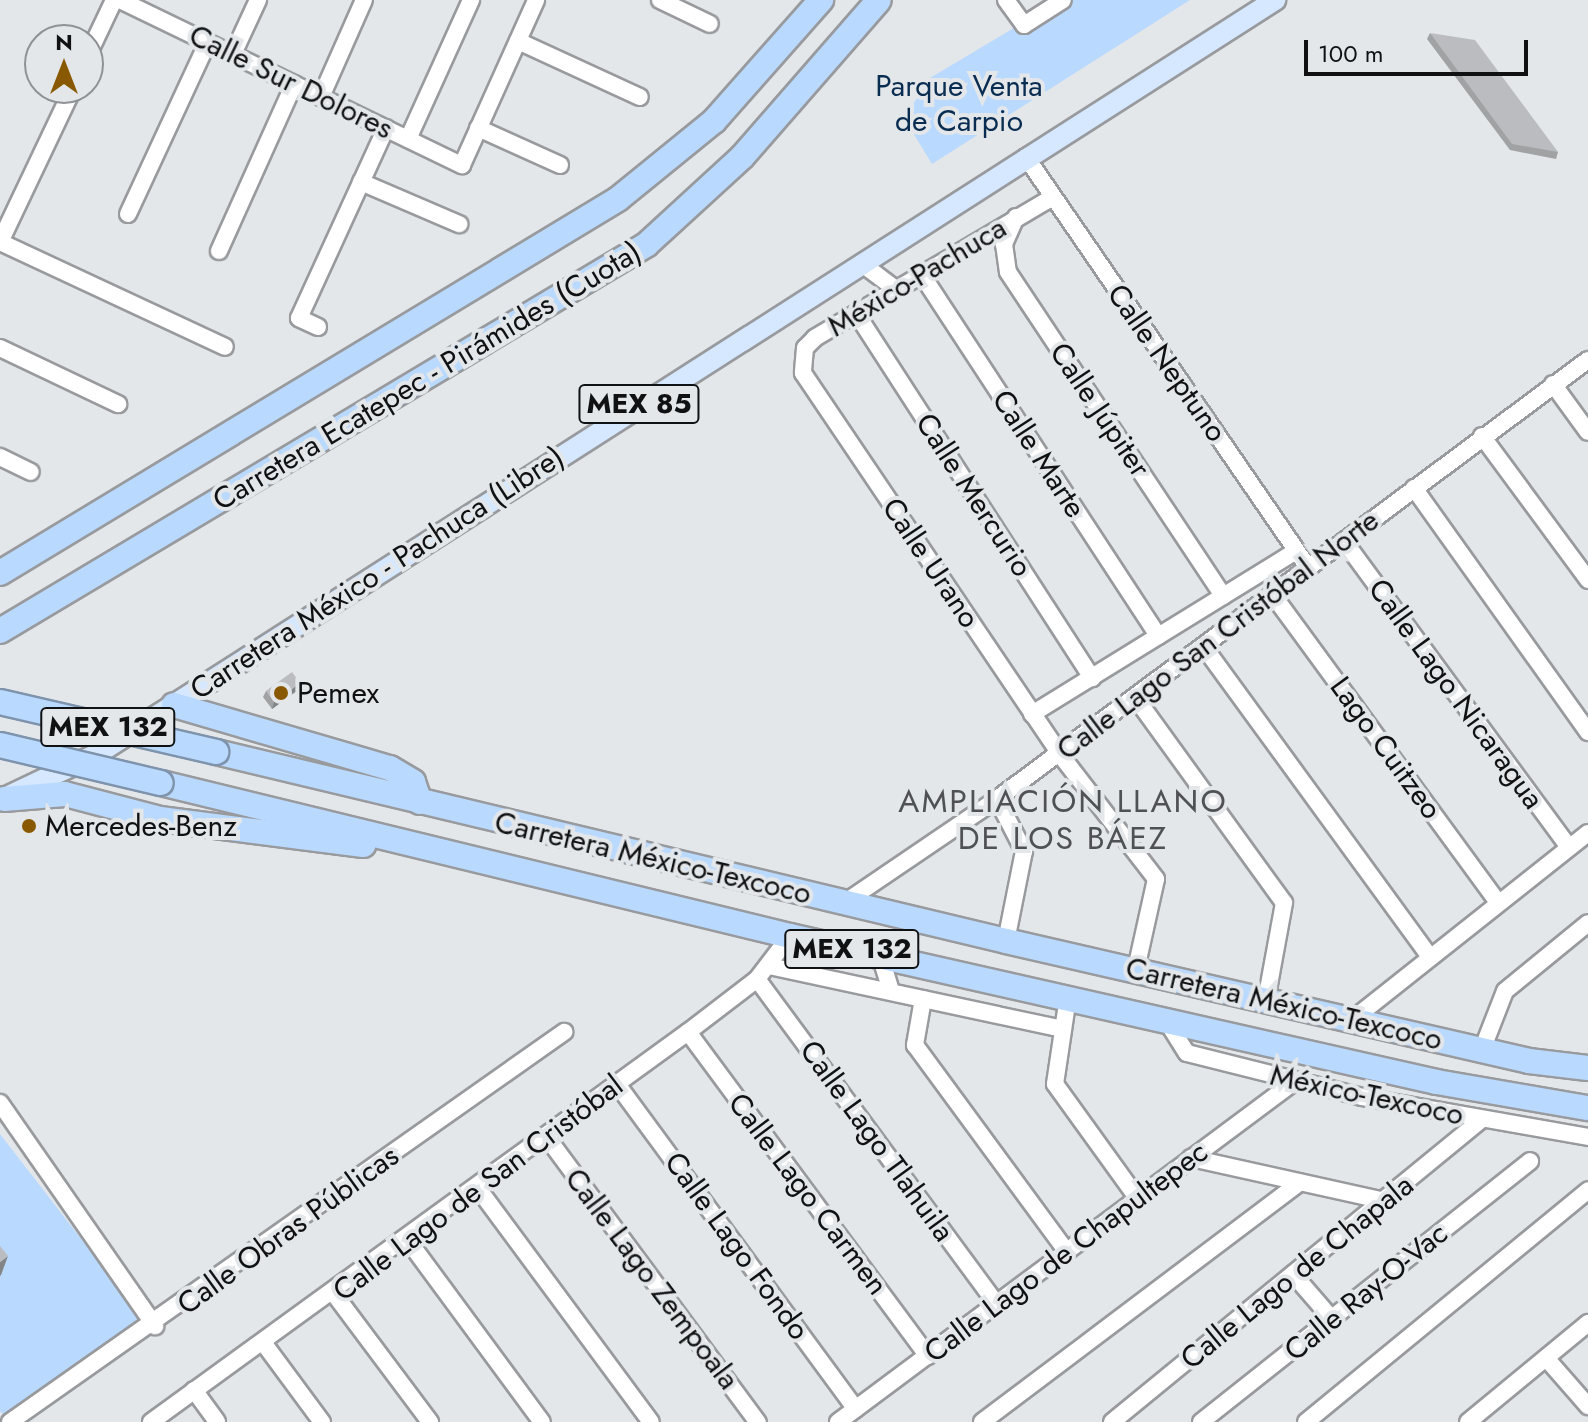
<!DOCTYPE html>
<html>
<head>
<meta charset="utf-8">
<style>
	body { margin:0 }
	#map { position:relative; width:1588px; height:1422px; overflow:hidden; background:#e4e7ea; font-family:Jost,sans-serif }
	div>[style] { position:absolute }
	.green>* { inset:0; background:#bad9ff }
	.roads { filter:drop-shadow(2px 0 #989a9d) drop-shadow(-2px 0 #989a9d) drop-shadow(0 2px #989a9d) drop-shadow(0 -2px #989a9d) }
	.minor>* { height:16px; margin:-8px; padding:0 8px; transform-origin:8px; border-radius:8px; background:#fff }
	.major>* { height:20px; margin:-10px; padding:0 10px; transform-origin:10px; border-radius:10px; background:#d6e8ff }
	.highway>* { height:24px; margin:-12px; padding:0 12px; transform-origin:12px; border-radius:12px; background:#bad9ff }
	.bridges { filter:drop-shadow(2px 0 #7e93ac) drop-shadow(-2px 0 #7e93ac) drop-shadow(0 2px #7e93ac) drop-shadow(0 -2px #7e93ac) }
	.highway-bridge>* { height:24px; margin:-12px; padding:0 12px; transform-origin:12px; border-radius:12px; background:#bad9ff }
	.wall>* { inset:0; background:#a0a2a4 }
	.shaded-wall>* { inset:0; background:#828486 }
	.building>* { inset:0; background:#babcbf }
	.dots>* { width:22px; height:22px; translate:-50% -50%; box-sizing:border-box; border:4px solid #e4e7ea; border-radius:50% }
	span { translate:-50% -50%; white-space:nowrap; text-align:center; line-height:1.15; -webkit-text-stroke:8px #e4e7ea; paint-order:stroke }
	.shield-label span { padding:2px 6px; background:#e4e7ea; border:2px solid; border-radius:6px; -webkit-text-stroke-width:0 }
	.shield-label { font-size:28px; color:#101112; font-weight:700 }
	.street-label { font-size:30px; color:#101112 }
	.park-label { font-size:30px; color:#092c51 }
	.poi-label { font-size:30px; color:#101112 }
	.left { translate:0 -50%; text-align:left }
	.neighbourhood-label { font-size:32px; color:#4f5154; letter-spacing:2px }
	.north { position:absolute; left:24px; top:24px; width:80px; height:80px; box-sizing:border-box; background:#e4e7ea; border:2px solid #8f9194; border-radius:50%; rotate:0deg; font-size:22px; font-weight:700; line-height:32px; text-align:center; color:#101112 }
	.north::after { content:''; display:block; margin:auto; width:28px; height:36px; background:#885900; clip-path:polygon(50% 0,100% 100%,50% 72%,0 100%) }
	.scale { position:absolute; left:1304px; top:40px; width:224px; height:36px; box-sizing:border-box; border:4px solid #101112; border-top:0; padding-left:10px; font-size:24px; line-height:28px; white-space:nowrap; color:#101112; -webkit-text-stroke:6px #e4e7ea; paint-order:stroke }
</style>
</head>
<body>
<div id="map">
	<div class="green">
		<div style="clip-path:polygon(1061px 0,1190px 0,932px 164px,904px 118px,930px 78px)"></div>
		<div style="clip-path:polygon(0 1134px,147px 1324px,9px 1422px,0 1411px)"></div>
	</div>
	<div class="roads">
		<div class="minor">
			<div style="left:120px;top:0;width:380px;rotate:25.8deg"></div>
			<div style="left:462px;top:165px;width:181px;rotate:-65.8deg"></div>
			<div style="left:660px;top:0;width:55px;rotate:25.6deg"></div>
			<div style="left:1006px;top:0;width:31px;rotate:54deg"></div>
			<div style="left:1024px;top:25px;width:46px;rotate:-32.7deg"></div>
			<div style="left:518px;top:41px;width:134px;rotate:24.7deg"></div>
			<div style="left:233px;top:54px;width:60px;rotate:-65.2deg"></div>
			<div style="left:88px;top:55px;width:61px;rotate:-64.7deg"></div>
			<div style="left:321px;top:97px;width:106px;rotate:-66.1deg"></div>
			<div style="left:478px;top:128px;width:90px;rotate:24.3deg"></div>
			<div style="left:408px;top:139px;width:153px;rotate:-65.6deg"></div>
			<div style="left:1026px;top:157px;width:498px;rotate:55.5deg"></div>
			<div style="left:361px;top:182px;width:107px;rotate:23.2deg"></div>
			<div style="left:1053px;top:197px;width:277px;rotate:149.4deg"></div>
			<div style="left:815px;top:338px;width:14px;rotate:135deg"></div>
			<div style="left:805px;top:348px;width:25px;rotate:95deg"></div>
			<div style="left:803px;top:373px;width:458px;rotate:56deg"></div>
			<div style="left:1059px;top:753px;width:159px;rotate:52.4deg"></div>
			<div style="left:1156px;top:879px;width:92px;rotate:102.5deg"></div>
			<div style="left:128px;top:214px;width:190px;rotate:-65.1deg"></div>
			<div style="left:1016px;top:217px;width:30px;rotate:114deg"></div>
			<div style="left:1004px;top:244px;width:28px;rotate:82deg"></div>
			<div style="left:1008px;top:272px;width:389px;rotate:56.4deg"></div>
			<div style="left:0;top:242px;width:248px;rotate:25deg"></div>
			<div style="left:0;top:242px;width:170px;rotate:-64.6deg"></div>
			<div style="left:219px;top:251px;width:183px;rotate:-65.8deg"></div>
			<div style="left:861px;top:263px;width:41px;rotate:37.1deg"></div>
			<div style="left:920px;top:272px;width:435px;rotate:56.8deg"></div>
			<div style="left:856px;top:313px;width:435px;rotate:57.1deg"></div>
			<div style="left:318px;top:327px;width:21px;rotate:-155deg"></div>
			<div style="left:299px;top:318px;width:209px;rotate:-65.4deg"></div>
			<div style="left:0;top:348px;width:131px;rotate:25.4deg"></div>
			<div style="left:1553px;top:384px;width:59px;rotate:53.9deg"></div>
			<div style="left:1482px;top:436px;width:179px;rotate:53.6deg"></div>
			<div style="left:0;top:457px;width:34px;rotate:26deg"></div>
			<div style="left:1414px;top:488px;width:300px;rotate:54.5deg"></div>
			<div style="left:1344px;top:541px;width:380px;rotate:53.7deg"></div>
			<div style="left:1273px;top:595px;width:381px;rotate:53.8deg"></div>
			<div style="left:1204px;top:647px;width:381px;rotate:53.9deg"></div>
			<div style="left:1135px;top:697px;width:254px;rotate:54.1deg"></div>
			<div style="left:1284px;top:903px;width:100px;rotate:100.4deg"></div>
			<div style="left:1032px;top:714px;width:310px;rotate:-31.7deg"></div>
			<div style="left:997px;top:799px;width:59px;rotate:62.6deg"></div>
			<div style="left:1024px;top:851px;width:92px;rotate:101.3deg"></div>
			<div style="left:844px;top:903px;width:185px;rotate:-34.2deg"></div>
			<div style="left:997px;top:799px;width:736px;rotate:-36.61deg"></div>
			<div style="left:880px;top:955px;width:38px;rotate:73deg"></div>
			<div style="left:769px;top:966px;width:300px;rotate:12.1deg"></div>
			<div style="left:757px;top:979px;width:404px;rotate:53.6deg"></div>
			<div style="left:1068px;top:997px;width:88px;rotate:98.5deg"></div>
			<div style="left:1055px;top:1084px;width:142px;rotate:54.2deg"></div>
			<div style="left:923px;top:999px;width:47px;rotate:99.9deg"></div>
			<div style="left:915px;top:1045px;width:257px;rotate:53.7deg"></div>
			<div style="left:1166px;top:1020px;width:39px;rotate:58deg"></div>
			<div style="left:1187px;top:1053px;width:180px;rotate:14.1deg"></div>
			<div style="left:1362px;top:1097px;width:230px;rotate:10deg"></div>
			<div style="left:1352px;top:1020px;width:301px;rotate:-38.4deg"></div>
			<div style="left:688px;top:1032px;width:403px;rotate:53.5deg"></div>
			<div style="left:1482px;top:1050px;width:63px;rotate:-68.7deg"></div>
			<div style="left:1505px;top:991px;width:107px;rotate:-39.3deg"></div>
			<div style="left:617px;top:1084px;width:403px;rotate:53.7deg"></div>
			<div style="left:0;top:1103px;width:272px;rotate:55.2deg"></div>
			<div style="left:546px;top:1136px;width:356px;rotate:53.5deg"></div>
			<div style="left:1191px;top:1158px;width:199px;rotate:12.5deg"></div>
			<div style="left:477px;top:1187px;width:292px;rotate:53.5deg"></div>
			<div style="left:407px;top:1239px;width:227px;rotate:53.6deg"></div>
			<div style="left:1293px;top:1274px;width:60px;rotate:49.1deg"></div>
			<div style="left:335px;top:1295px;width:159px;rotate:53.2deg"></div>
			<div style="left:265px;top:1345px;width:96px;rotate:53.5deg"></div>
			<div style="left:1546px;top:1358px;width:64px;rotate:48.8deg"></div>
			<div style="left:194px;top:1390px;width:39px;rotate:54deg"></div>
			<div style="left:10px;top:1422px;width:678px;rotate:-35.14deg"></div>
			<div style="left:151px;top:1422px;width:664px;rotate:-35.99deg"></div>
			<div style="left:688px;top:1032px;width:87px;rotate:-37.5deg"></div>
			<div style="left:757px;top:979px;width:54px;rotate:-52.5deg"></div>
			<div style="left:838px;top:1422px;width:569px;rotate:-36.71deg"></div>
			<div style="left:982px;top:1422px;width:398px;rotate:-37deg"></div>
			<div style="left:1112px;top:1422px;width:477px;rotate:-39.3deg"></div>
			<div style="left:1201px;top:1422px;width:420px;rotate:-38.4deg"></div>
			<div style="left:1306px;top:1422px;width:365px;rotate:-39.4deg"></div>
			<div style="left:1468px;top:1422px;width:156px;rotate:-39.5deg"></div>
		</div>
		<div class="major">
			<div style="left:11px;top:795px;width:95px;rotate:-25.5deg"></div>
			<div style="left:97px;top:754px;width:1399px;rotate:-32.62deg"></div>
		</div>
		<div class="highway">
			<div style="left:0;top:573px;width:722px;rotate:-31.18deg"></div>
			<div style="left:618px;top:199px;width:124px;rotate:-39.1deg"></div>
			<div style="left:714px;top:121px;width:162px;rotate:-48.5deg"></div>
			<div style="left:0;top:631px;width:753px;rotate:-30.86deg"></div>
			<div style="left:646px;top:245px;width:130px;rotate:-42.5deg"></div>
			<div style="left:742px;top:157px;width:208px;rotate:-48.9deg"></div>
			<div style="left:174px;top:705px;width:225px;rotate:16.3deg"></div>
			<div style="left:390px;top:768px;width:27px;rotate:31deg"></div>
			<div style="left:413px;top:782px;width:21px;rotate:71deg"></div>
			<div style="left:216px;top:752px;width:812px;rotate:13.45deg"></div>
			<div style="left:1006px;top:941px;width:537px;rotate:12.92deg"></div>
			<div style="left:1529px;top:1061px;width:59px;rotate:6.8deg"></div>
			<div style="left:161px;top:783px;width:647px;rotate:13.67deg"></div>
			<div style="left:790px;top:936px;width:663px;rotate:12.72deg"></div>
			<div style="left:1437px;top:1082px;width:153px;rotate:9.8deg"></div>
			<div style="left:4px;top:799px;width:61px;rotate:-4.7deg"></div>
			<div style="left:65px;top:794px;width:98px;rotate:14.7deg"></div>
			<div style="left:160px;top:819px;width:205px;rotate:7.3deg"></div>
		</div>
	</div>
	<div class="bridges">
		<div class="highway-bridge">
			<div style="left:0;top:702px;width:222px;rotate:13deg"></div>
			<div style="left:0;top:745px;width:165px;rotate:13.3deg"></div>
		</div>
	</div>
	<div class="wall">
		<div style="clip-path:polygon(1430px 33px,1558px 152px,1556px 159px,1510px 150px,1427px 39px)"></div>
		<div style="clip-path:polygon(298px 690px,272px 709px,263px 697px,266px 691px)"></div>
	</div>
	<div class="shaded-wall">
		<div style="clip-path:polygon(300px 683px,298px 690px,272px 709px,274px 702px)"></div>
		<div style="clip-path:polygon(8px 1256px,1px 1275px,0 1276px,0 1262px)"></div>
	</div>
	<div class="building">
		<div style="clip-path:polygon(1430px 33px,1475px 40px,1558px 152px,1512px 144px)"></div>
		<div style="clip-path:polygon(292px 672px,300px 683px,274px 702px,266px 691px)"></div>
		<div style="clip-path:polygon(0 1246px,8px 1256px,0 1262px)"></div>
	</div>
	<div class="dots">
		<div style="left:281px;top:693px;background:#885900"></div>
		<div style="left:29px;top:826px;background:#885900"></div>
	</div>
	<div class="shield-label">
		<span style="left:639px;top:404px">MEX 85</span>
		<span style="left:108px;top:727px">MEX 132</span>
		<span style="left:852px;top:949px">MEX 132</span>
	</div>
	<div class="street-label">
		<span style="left:291px;top:82px;rotate:26deg">Calle Sur Dolores</span>
		<span style="left:917px;top:277px;rotate:-31deg">México-Pachuca</span>
		<span style="left:1167px;top:363px;rotate:55deg">Calle Neptuno</span>
		<span style="left:427px;top:376px;rotate:-31deg">Carretera Ecatepec - Pirámides (Cuota)</span>
		<span style="left:1100px;top:410px;rotate:56deg">Calle Júpiter</span>
		<span style="left:1039px;top:454px;rotate:57deg">Calle Marte</span>
		<span style="left:974px;top:495px;rotate:57deg">Calle Mercurio</span>
		<span style="left:931px;top:563px;rotate:56deg">Calle Urano</span>
		<span style="left:377px;top:573px;rotate:-33deg">Carretera México - Pachuca (Libre)</span>
		<span style="left:1218px;top:635px;rotate:-37deg">Calle Lago San Cristóbal Norte</span>
		<span style="left:1456px;top:694px;rotate:54deg">Calle Lago Nicaragua</span>
		<span style="left:1386px;top:748px;rotate:54deg">Lago Cuitzeo</span>
		<span style="left:653px;top:858px;rotate:13deg">Carretera México-Texcoco</span>
		<span style="left:1284px;top:1004px;rotate:13deg">Carretera México-Texcoco</span>
		<span style="left:1367px;top:1095px;rotate:12deg">México-Texcoco</span>
		<span style="left:877px;top:1141px;rotate:54deg">Calle Lago Tlahuila</span>
		<span style="left:478px;top:1188px;rotate:-37deg">Calle Lago de San Cristóbal</span>
		<span style="left:808px;top:1194px;rotate:53deg">Calle Lago Carmen</span>
		<span style="left:288px;top:1230px;rotate:-36deg">Calle Obras Públicas</span>
		<span style="left:737px;top:1246px;rotate:54deg">Calle Lago Fondo</span>
		<span style="left:1066px;top:1252px;rotate:-37deg">Calle Lago de Chapultepec</span>
		<span style="left:1297px;top:1272px;rotate:-39deg">Calle Lago de Chapala</span>
		<span style="left:652px;top:1279px;rotate:53deg">Calle Lago Zempoala</span>
		<span style="left:1366px;top:1292px;rotate:-39deg">Calle Ray-O-Vac</span>
	</div>
	<div class="park-label">
		<span style="left:959px;top:103px">Parque Venta<br>de Carpio</span>
	</div>
	<div class="poi-label">
		<span class="left" style="left:297px;top:693px">Pemex</span>
		<span class="left" style="left:45px;top:826px">Mercedes-Benz</span>
	</div>
	<div class="neighbourhood-label">
		<span style="left:1063px;top:820px">AMPLIACIÓN LLANO<br>DE LOS BÁEZ</span>
	</div>
	<div class="north">N</div>
	<div class="scale">100 m</div>
</div>
</body>
</html>
